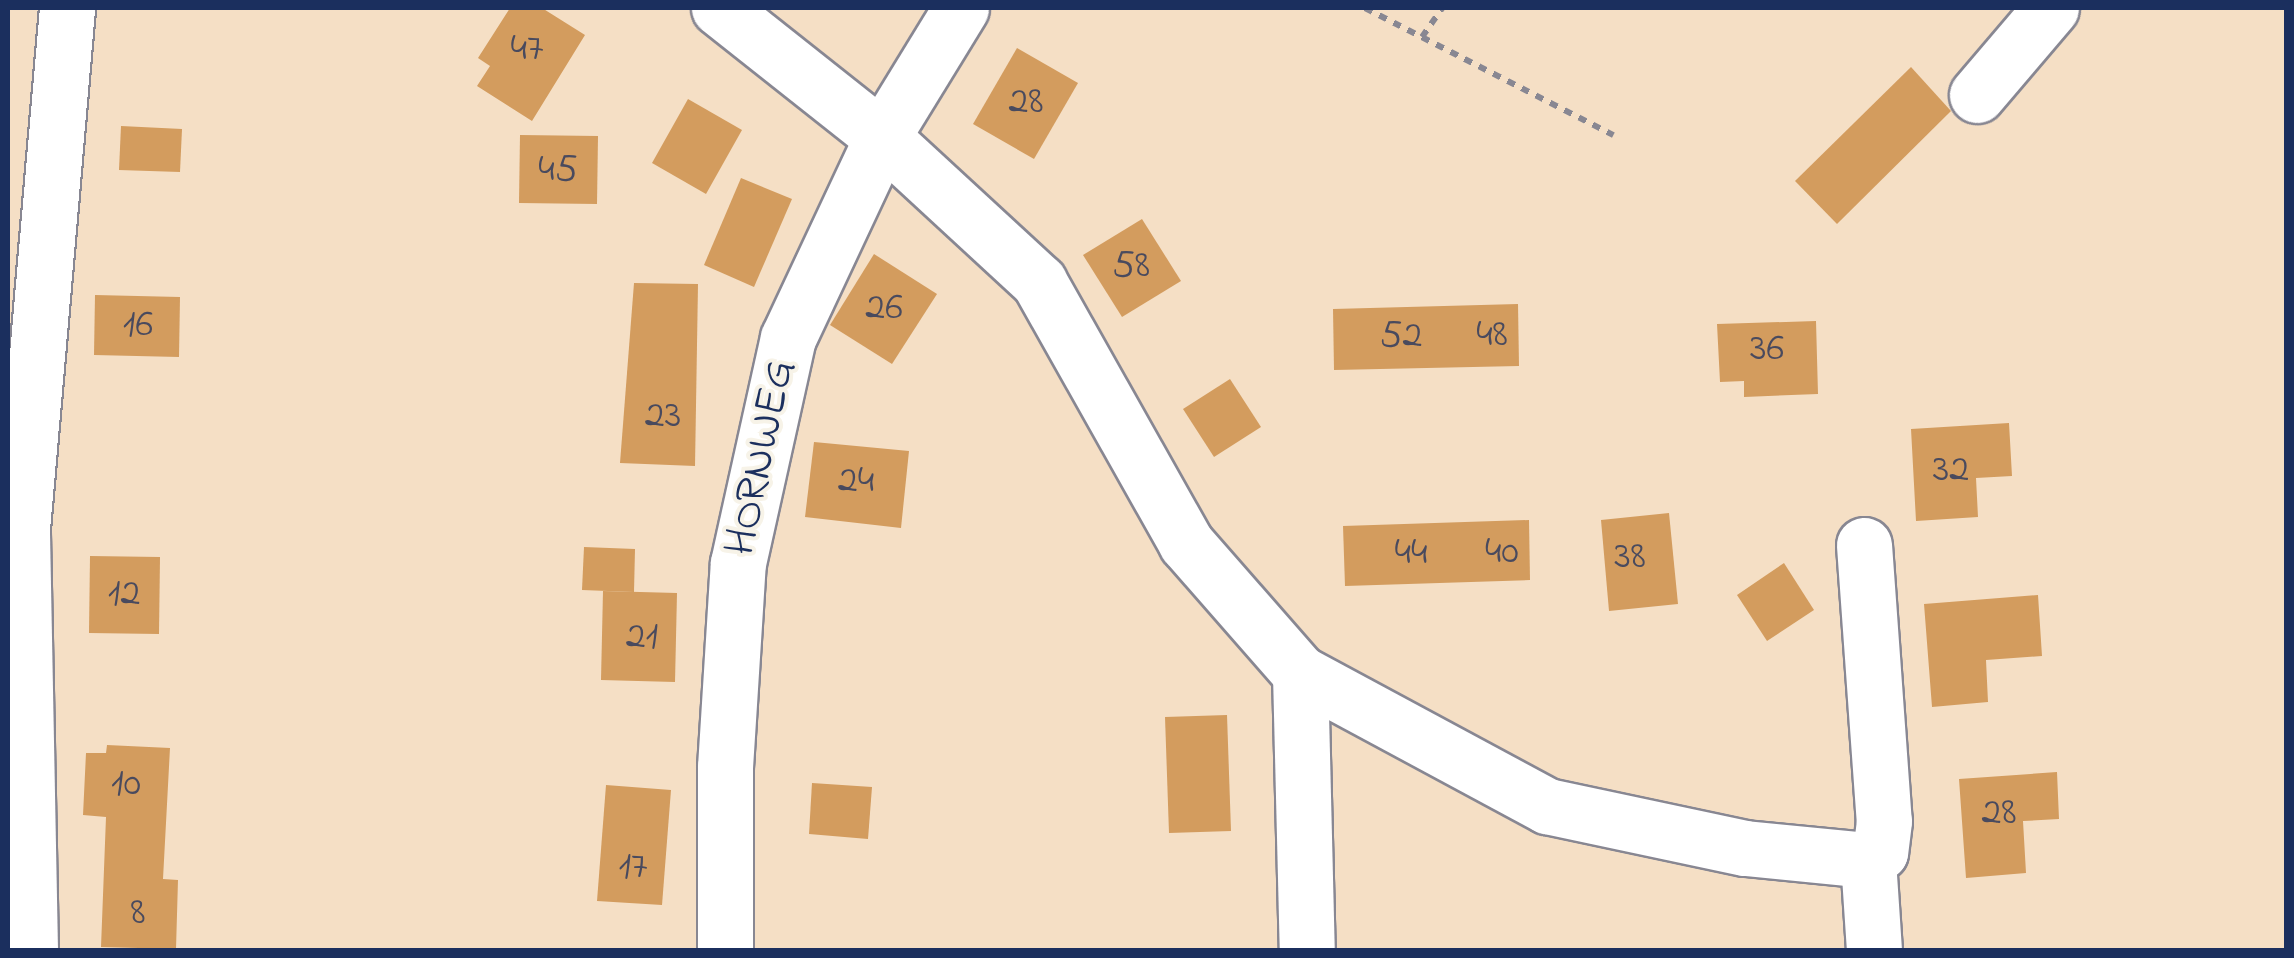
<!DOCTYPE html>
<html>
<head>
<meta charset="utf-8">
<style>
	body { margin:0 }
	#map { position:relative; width:2294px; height:958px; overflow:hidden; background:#f5dfc5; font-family:"Indie Flower",sans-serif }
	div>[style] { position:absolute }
	.building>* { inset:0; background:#d39c5e }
	.path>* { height:6px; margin-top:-3px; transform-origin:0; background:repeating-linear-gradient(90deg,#888792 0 8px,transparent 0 16px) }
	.roads { filter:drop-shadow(2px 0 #888792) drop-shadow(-2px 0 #888792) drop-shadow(0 2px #888792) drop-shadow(0 -2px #888792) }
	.minor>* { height:55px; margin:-27.5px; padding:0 27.5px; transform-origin:27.5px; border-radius:27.5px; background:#fff }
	span { translate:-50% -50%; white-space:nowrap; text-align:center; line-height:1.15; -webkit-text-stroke:8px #f7f3e8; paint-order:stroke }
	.number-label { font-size:40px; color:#494a5e }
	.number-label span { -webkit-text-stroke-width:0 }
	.street-label { font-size:45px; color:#1b2f5e }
	.frame { position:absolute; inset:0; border:10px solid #1b2f5e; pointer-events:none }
</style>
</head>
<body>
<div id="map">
	<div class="building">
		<div style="clip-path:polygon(510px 8px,542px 8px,585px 35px,532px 121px,477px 86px,490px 66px,478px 58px)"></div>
		<div style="clip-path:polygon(1017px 48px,1078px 83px,1034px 159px,973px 124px)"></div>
		<div style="clip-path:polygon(1911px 67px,1951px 111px,1837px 224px,1795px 181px)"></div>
		<div style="clip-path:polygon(688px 99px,742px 130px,706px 194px,652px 163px)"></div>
		<div style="clip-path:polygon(121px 126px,182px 129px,180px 172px,119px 170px)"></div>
		<div style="clip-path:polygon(520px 135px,598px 136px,597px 204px,519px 203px)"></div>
		<div style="clip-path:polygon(741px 178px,792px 199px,754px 287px,704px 265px)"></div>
		<div style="clip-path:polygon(1142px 219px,1181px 281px,1122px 317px,1083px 255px)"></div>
		<div style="clip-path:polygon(874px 254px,937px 294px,892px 364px,830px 325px)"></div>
		<div style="clip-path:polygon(634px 283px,698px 284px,695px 466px,620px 463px)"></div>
		<div style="clip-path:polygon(95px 295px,180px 297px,179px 357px,94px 355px)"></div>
		<div style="clip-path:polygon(1518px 304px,1519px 366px,1334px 370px,1333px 309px)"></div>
		<div style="clip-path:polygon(1816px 321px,1818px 394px,1744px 397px,1744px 381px,1720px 382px,1717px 324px)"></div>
		<div style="clip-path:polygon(1230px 379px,1261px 427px,1214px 457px,1183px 409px)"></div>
		<div style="clip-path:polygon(2009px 423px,2012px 476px,1976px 478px,1978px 517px,1916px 521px,1911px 429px)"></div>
		<div style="clip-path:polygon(814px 442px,909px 451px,901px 528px,805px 517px)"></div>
		<div style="clip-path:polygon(1669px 513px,1678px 604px,1609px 611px,1601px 520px)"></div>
		<div style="clip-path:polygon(1529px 520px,1530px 580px,1345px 586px,1343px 526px)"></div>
		<div style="clip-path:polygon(584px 547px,635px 549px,634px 592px,582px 590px)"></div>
		<div style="clip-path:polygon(90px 556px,160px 557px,159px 634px,89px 633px)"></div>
		<div style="clip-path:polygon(1784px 563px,1814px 610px,1767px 641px,1737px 595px)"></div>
		<div style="clip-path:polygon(603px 591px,677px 593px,675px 682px,601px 680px)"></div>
		<div style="clip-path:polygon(2038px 595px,2042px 656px,1986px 660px,1988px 702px,1932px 707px,1924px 604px)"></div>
		<div style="clip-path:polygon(1227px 715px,1231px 831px,1169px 833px,1165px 717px)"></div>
		<div style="clip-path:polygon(107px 745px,170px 748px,163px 879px,178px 880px,176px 949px,101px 947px,106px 817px,83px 815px,86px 753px,106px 753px)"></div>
		<div style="clip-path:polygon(2057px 772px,2059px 819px,2023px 821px,2026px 873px,1966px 878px,1959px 779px)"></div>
		<div style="clip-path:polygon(812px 783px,872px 787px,868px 839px,809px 834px)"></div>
		<div style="clip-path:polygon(606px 785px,671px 790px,662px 905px,597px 901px)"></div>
	</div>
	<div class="path">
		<div style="left:1365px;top:8px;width:279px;rotate:27.1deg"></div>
		<div style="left:1422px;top:37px;width:35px;rotate:-55deg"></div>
	</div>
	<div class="roads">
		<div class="minor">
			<div style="left:719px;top:8px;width:208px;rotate:38.4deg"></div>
			<div style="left:882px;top:137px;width:214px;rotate:42.7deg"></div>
			<div style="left:1039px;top:282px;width:300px;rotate:60.6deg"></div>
			<div style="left:1186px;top:543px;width:173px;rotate:48.8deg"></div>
			<div style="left:1300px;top:673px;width:281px;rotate:28.3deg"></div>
			<div style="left:1547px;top:806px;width:202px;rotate:12deg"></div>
			<div style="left:1745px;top:848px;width:124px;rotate:5.6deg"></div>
			<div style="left:1977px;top:95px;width:114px;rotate:-49.6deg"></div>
			<div style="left:1864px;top:545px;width:277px;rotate:85.9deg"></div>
			<div style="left:1884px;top:821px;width:31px;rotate:97deg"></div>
			<div style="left:1880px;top:852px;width:14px;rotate:146deg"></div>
			<div style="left:1300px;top:673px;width:277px;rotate:88.6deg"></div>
			<div style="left:1868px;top:860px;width:90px;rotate:86.2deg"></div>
			<div style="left:30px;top:950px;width:422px;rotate:-91.1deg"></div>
			<div style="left:22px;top:528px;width:522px;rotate:-85.05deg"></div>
			<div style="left:725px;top:950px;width:183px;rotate:-90deg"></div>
			<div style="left:725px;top:767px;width:204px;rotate:-86.4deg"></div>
			<div style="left:738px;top:563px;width:230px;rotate:-77.5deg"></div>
			<div style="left:788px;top:338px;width:222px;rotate:-64.9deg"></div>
			<div style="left:882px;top:137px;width:151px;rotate:-58.5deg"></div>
		</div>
	</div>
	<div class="number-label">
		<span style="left:527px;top:50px">47</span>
		<span style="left:1026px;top:103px">28</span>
		<span style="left:558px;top:171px">45</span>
		<span style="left:1131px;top:267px">58</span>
		<span style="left:884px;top:309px">26</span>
		<span style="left:138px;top:326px">16</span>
		<span style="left:1492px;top:336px">48</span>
		<span style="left:1401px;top:337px">52</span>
		<span style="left:1767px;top:350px">36</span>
		<span style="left:663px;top:417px">23</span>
		<span style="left:1951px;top:471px">32</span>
		<span style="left:856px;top:482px">24</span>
		<span style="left:1502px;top:553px">40</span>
		<span style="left:1411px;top:554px">44</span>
		<span style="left:1630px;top:558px">38</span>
		<span style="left:124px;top:595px">12</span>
		<span style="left:642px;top:638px">21</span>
		<span style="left:126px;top:785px">10</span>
		<span style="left:1999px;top:814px">28</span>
		<span style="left:633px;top:868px">17</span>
		<span style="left:138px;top:914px">8</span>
	</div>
	<div class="street-label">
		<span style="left:762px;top:458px;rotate:-78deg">HORNWEG</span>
	</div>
	<div class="frame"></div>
</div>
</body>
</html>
